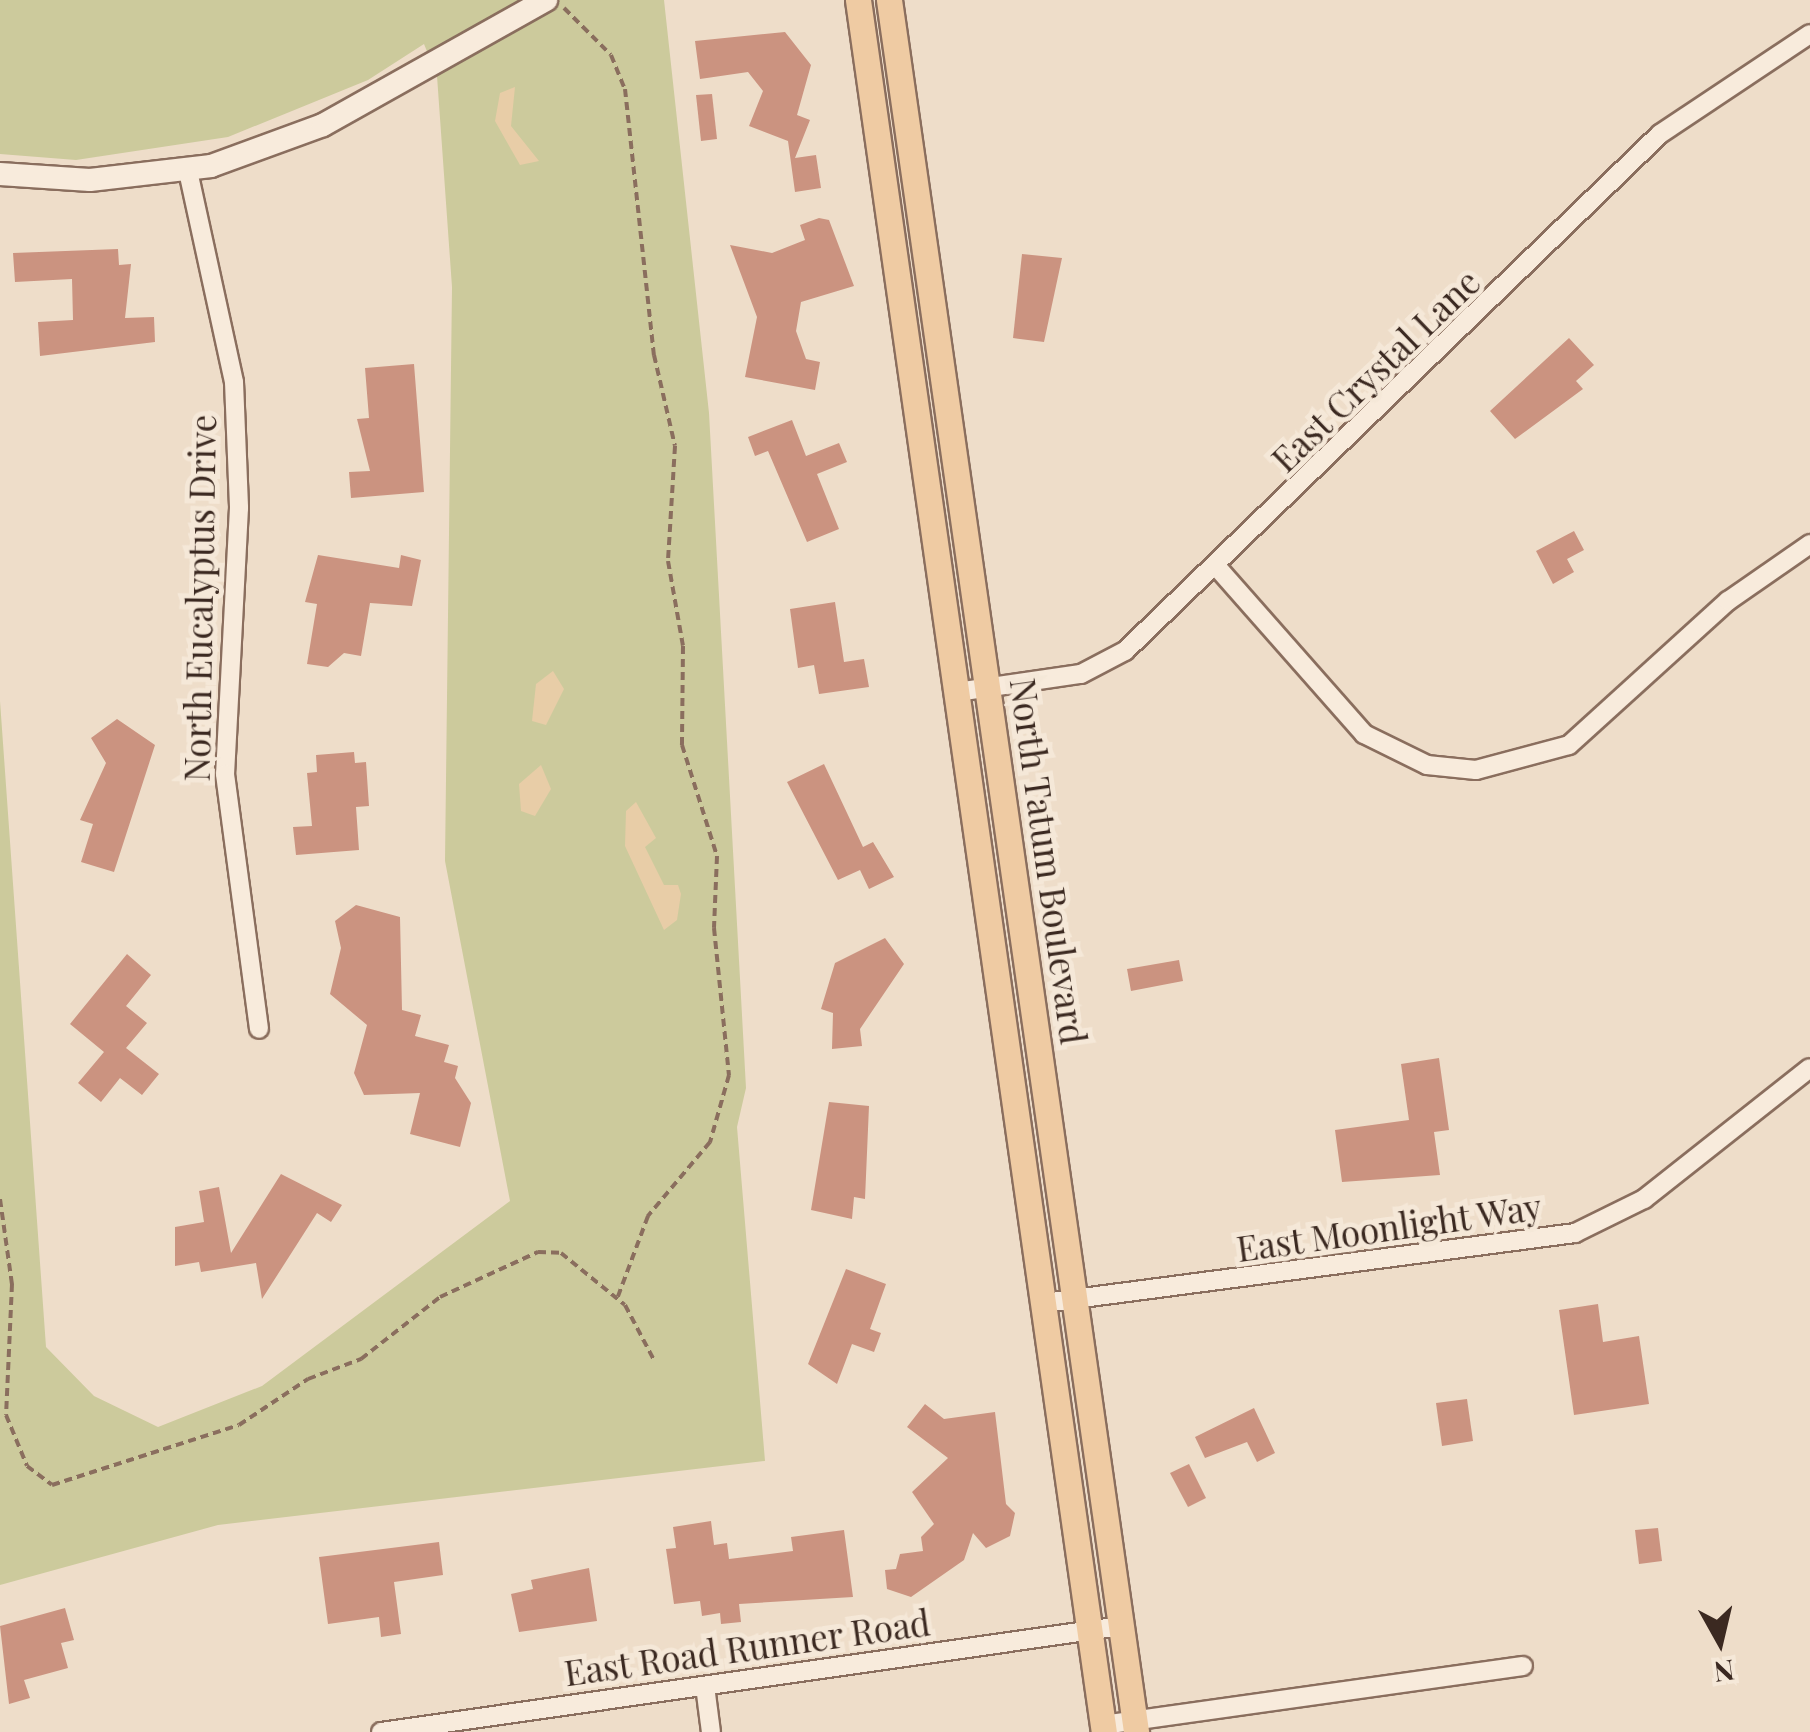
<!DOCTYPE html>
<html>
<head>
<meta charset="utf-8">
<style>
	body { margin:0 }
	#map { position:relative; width:1810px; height:1732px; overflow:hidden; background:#eeddc9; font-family:"Playfair Display",serif }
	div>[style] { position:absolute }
	.green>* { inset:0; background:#ccca9c }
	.sand>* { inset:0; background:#e8cda7 }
	.building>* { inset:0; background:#cb9380 }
	.path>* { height:4px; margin-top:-2px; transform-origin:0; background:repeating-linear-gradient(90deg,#8a6e5e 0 8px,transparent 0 13px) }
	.roads { filter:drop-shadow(2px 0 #8a6e5e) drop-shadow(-2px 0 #8a6e5e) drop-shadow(0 2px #8a6e5e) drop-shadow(0 -2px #8a6e5e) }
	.street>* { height:18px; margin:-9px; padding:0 9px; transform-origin:9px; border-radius:9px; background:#f8ebdc }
	.secondary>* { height:22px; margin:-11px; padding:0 11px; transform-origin:11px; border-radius:11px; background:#f8ebdc }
	.primary>* { height:25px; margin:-12.5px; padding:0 12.5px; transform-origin:12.5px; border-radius:12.5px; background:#efcba3 }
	span { translate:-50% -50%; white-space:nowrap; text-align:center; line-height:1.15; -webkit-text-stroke:10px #f5e8d8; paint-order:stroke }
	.street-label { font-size:35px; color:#3b2921 }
	.north { position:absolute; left:1670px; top:1592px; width:100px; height:100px; -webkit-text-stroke:8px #f5e8d8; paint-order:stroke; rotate:172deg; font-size:28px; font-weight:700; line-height:40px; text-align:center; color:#3b2921 }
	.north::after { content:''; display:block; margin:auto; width:35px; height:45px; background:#3b2921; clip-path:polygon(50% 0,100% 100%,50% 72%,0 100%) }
</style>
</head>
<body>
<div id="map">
	<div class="green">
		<div style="clip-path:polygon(0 0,664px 0,709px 413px,746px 1088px,737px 1127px,765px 1461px,218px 1525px,0 1585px,0 701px,46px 1347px,94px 1396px,158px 1427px,262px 1386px,510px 1201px,445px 861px,452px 287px,437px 76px,424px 44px,368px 80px,228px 137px,76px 160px,0 154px)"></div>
	</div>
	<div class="sand">
		<div style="clip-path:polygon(515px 87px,511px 126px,539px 161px,520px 165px,495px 121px,500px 93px)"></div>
		<div style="clip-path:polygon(553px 671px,564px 689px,546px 725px,532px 721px,536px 684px)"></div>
		<div style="clip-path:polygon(541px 765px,551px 789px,535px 816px,521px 811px,519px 784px)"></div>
		<div style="clip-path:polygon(636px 802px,656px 838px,645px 847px,664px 885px,678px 885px,681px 894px,677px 920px,664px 930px,625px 846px,626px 811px)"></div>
	</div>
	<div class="building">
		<div style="clip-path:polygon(785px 32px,811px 65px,797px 115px,810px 120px,795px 158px,816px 155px,821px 188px,795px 192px,788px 141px,749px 126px,763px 91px,748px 72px,700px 79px,695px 41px)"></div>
		<div style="clip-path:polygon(712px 94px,717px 139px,701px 141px,696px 95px)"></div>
		<div style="clip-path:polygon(819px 218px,829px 220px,854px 286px,801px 302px,796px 331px,806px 359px,820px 362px,815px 390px,745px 377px,757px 317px,730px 245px,772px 253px,805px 240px,800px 225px)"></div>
		<div style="clip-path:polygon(118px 249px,119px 265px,131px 264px,125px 318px,154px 317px,155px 342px,40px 356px,38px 322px,73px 320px,72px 279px,15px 282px,13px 253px)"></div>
		<div style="clip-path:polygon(1022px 254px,1062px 258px,1044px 342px,1013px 338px)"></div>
		<div style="clip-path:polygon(1569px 338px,1594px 365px,1576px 381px,1583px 389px,1515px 439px,1490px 411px)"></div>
		<div style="clip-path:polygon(414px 364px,424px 492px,351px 498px,349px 472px,370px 471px,357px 419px,369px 418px,365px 368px)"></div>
		<div style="clip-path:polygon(792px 420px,806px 456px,839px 443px,847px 462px,817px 474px,839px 529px,807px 542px,768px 451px,755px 456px,748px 437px)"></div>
		<div style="clip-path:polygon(1574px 531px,1584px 550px,1567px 559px,1574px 572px,1553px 584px,1536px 551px)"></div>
		<div style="clip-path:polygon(318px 555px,399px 568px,401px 555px,421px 560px,412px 606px,370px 603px,361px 656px,344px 653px,328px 667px,307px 664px,317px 604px,305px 602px)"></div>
		<div style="clip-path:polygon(835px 602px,844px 662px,864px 659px,869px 687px,819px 694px,814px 665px,798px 668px,790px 609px)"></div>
		<div style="clip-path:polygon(117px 719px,155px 745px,114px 872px,81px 862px,93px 824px,80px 820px,106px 763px,91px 738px)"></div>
		<div style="clip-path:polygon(354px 752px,355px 763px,366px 762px,369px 806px,356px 807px,359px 850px,296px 855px,293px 827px,312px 826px,307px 773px,317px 772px,316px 755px)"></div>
		<div style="clip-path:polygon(824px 764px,863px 847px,873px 842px,894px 877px,869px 889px,860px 870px,838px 880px,787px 782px)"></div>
		<div style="clip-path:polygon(356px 905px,400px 917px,402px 1010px,421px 1015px,415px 1036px,449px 1045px,444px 1062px,458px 1066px,455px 1078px,471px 1103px,460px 1147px,410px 1134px,420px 1093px,364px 1095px,354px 1073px,367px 1025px,330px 994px,341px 948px,335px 921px)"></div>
		<div style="clip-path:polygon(885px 938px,904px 964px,860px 1029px,862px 1046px,832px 1049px,833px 1013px,821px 1009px,835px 963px)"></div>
		<div style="clip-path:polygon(127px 954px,151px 975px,126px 1006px,147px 1023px,126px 1048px,159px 1074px,142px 1095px,120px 1078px,101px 1102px,78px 1083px,104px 1052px,70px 1024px)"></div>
		<div style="clip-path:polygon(1179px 960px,1183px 981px,1131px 991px,1127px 969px)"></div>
		<div style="clip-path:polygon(1439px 1058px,1449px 1130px,1434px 1132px,1440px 1175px,1342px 1182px,1335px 1130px,1409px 1120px,1401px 1064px)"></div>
		<div style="clip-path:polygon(829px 1102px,869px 1106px,865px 1199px,854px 1197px,852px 1219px,811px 1210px)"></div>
		<div style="clip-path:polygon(281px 1174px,342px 1205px,331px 1222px,317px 1213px,262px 1299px,256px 1263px,201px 1272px,199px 1262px,175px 1266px,175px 1227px,204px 1222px,199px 1191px,219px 1187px,231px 1253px)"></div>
		<div style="clip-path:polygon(846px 1269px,886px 1284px,870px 1329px,881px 1333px,874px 1352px,852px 1344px,837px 1384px,808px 1364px)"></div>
		<div style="clip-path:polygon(1598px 1304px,1603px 1342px,1639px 1336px,1649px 1404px,1574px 1415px,1559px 1310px)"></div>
		<div style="clip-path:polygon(1467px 1399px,1473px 1441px,1442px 1446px,1436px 1403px)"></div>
		<div style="clip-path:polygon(925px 1404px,944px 1419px,995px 1412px,1006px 1504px,1015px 1513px,1010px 1536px,986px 1548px,973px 1533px,964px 1560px,911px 1597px,887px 1589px,885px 1570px,896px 1569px,900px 1554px,923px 1551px,921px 1537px,934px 1524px,912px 1492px,948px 1458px,907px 1427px)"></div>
		<div style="clip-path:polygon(1254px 1408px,1275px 1453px,1257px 1462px,1247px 1442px,1205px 1458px,1195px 1437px)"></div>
		<div style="clip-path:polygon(1189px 1464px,1206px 1498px,1188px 1507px,1170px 1473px)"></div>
		<div style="clip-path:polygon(711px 1521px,714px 1545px,727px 1543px,729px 1559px,793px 1551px,791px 1537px,844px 1530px,853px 1597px,739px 1604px,741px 1622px,721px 1624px,720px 1613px,702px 1616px,700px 1601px,674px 1604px,666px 1549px,676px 1548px,673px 1527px)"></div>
		<div style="clip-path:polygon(1658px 1528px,1662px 1561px,1639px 1564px,1635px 1530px)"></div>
		<div style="clip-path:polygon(439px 1542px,443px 1575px,394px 1582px,401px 1634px,381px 1637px,379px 1617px,328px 1624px,319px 1557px)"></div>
		<div style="clip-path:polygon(589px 1568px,597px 1621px,519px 1632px,511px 1594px,533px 1589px,531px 1580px)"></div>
		<div style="clip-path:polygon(65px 1608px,74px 1640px,61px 1643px,68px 1668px,24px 1680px,30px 1698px,9px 1704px,0 1626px)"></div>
	</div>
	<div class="path">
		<div style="left:564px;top:8px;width:66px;rotate:45deg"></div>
		<div style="left:611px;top:55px;width:37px;rotate:68deg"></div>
		<div style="left:625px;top:89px;width:268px;rotate:83.8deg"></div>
		<div style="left:654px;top:355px;width:93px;rotate:77deg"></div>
		<div style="left:675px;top:446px;width:115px;rotate:93.5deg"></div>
		<div style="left:668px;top:561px;width:86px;rotate:80deg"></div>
		<div style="left:683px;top:646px;width:99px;rotate:90.6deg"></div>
		<div style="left:682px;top:745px;width:116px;rotate:72.5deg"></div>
		<div style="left:717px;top:856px;width:72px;rotate:92.4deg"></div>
		<div style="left:714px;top:928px;width:148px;rotate:84.2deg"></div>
		<div style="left:729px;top:1075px;width:70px;rotate:105.8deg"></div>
		<div style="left:710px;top:1142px;width:97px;rotate:130deg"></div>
		<div style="left:648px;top:1216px;width:89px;rotate:110.5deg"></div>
		<div style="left:0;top:1199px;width:86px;rotate:82deg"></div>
		<div style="left:12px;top:1284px;width:131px;rotate:92.6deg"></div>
		<div style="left:6px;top:1415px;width:55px;rotate:67.6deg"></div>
		<div style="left:27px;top:1466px;width:31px;rotate:37deg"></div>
		<div style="left:52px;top:1485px;width:196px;rotate:-17.8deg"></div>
		<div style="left:239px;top:1425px;width:83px;rotate:-33.7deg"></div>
		<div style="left:308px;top:1379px;width:57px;rotate:-20.7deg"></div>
		<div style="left:361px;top:1359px;width:100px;rotate:-38.1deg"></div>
		<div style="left:440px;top:1297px;width:108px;rotate:-24.7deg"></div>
		<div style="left:538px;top:1252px;width:23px;rotate:2deg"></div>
		<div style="left:561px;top:1253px;width:82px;rotate:39.1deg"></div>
		<div style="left:625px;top:1305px;width:62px;rotate:62.2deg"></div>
	</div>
	<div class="roads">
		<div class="street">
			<div style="left:188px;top:171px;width:216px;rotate:77.7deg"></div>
			<div style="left:234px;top:382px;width:126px;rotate:87.7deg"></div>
			<div style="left:239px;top:508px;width:266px;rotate:93deg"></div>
			<div style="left:225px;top:774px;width:257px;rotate:82.4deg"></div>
			<div style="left:1216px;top:566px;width:224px;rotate:48.6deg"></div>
			<div style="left:1364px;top:734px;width:70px;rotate:26.2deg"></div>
			<div style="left:1427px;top:765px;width:49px;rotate:5.8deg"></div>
			<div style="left:1476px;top:770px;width:96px;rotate:-15deg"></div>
			<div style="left:1569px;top:745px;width:215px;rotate:-42.2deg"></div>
			<div style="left:1728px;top:601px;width:100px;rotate:-34.8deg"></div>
			<div style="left:957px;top:692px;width:125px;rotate:-8.3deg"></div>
			<div style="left:1081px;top:674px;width:50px;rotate:-27.6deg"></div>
			<div style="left:1125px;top:651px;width:744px;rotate:-44.02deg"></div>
			<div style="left:1660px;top:134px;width:180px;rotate:-33.7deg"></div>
			<div style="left:1044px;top:1303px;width:536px;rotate:-7.51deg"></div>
			<div style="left:1575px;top:1233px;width:77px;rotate:-26.2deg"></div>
			<div style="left:1644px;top:1199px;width:211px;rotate:-38.3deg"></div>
			<div style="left:705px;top:1686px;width:46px;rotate:82.6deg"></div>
			<div style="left:1103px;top:1725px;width:424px;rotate:-8deg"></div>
			<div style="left:381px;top:1732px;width:748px;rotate:-8.15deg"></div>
		</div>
		<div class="secondary">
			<div style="left:0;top:174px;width:90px;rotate:3.8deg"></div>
			<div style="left:90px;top:180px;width:122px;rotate:-6.6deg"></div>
			<div style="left:211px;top:166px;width:119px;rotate:-20.1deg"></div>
			<div style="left:323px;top:125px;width:256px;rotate:-29.3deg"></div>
		</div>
		<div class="primary">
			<div style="left:858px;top:0;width:1749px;rotate:81.92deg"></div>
			<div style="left:889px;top:0;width:1750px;rotate:81.88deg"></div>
		</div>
	</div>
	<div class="street-label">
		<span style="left:1375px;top:370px;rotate:-44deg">East Crystal Lane</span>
		<span style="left:199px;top:598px;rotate:-89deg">North Eucalyptus Drive</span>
		<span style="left:1049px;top:861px;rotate:82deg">North Tatum Boulevard</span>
		<span style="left:1389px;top:1227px;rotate:-8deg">East Moonlight Way</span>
		<span style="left:747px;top:1647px;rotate:-8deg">East Road Runner Road</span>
	</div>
	<div class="north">N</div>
</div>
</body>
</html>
